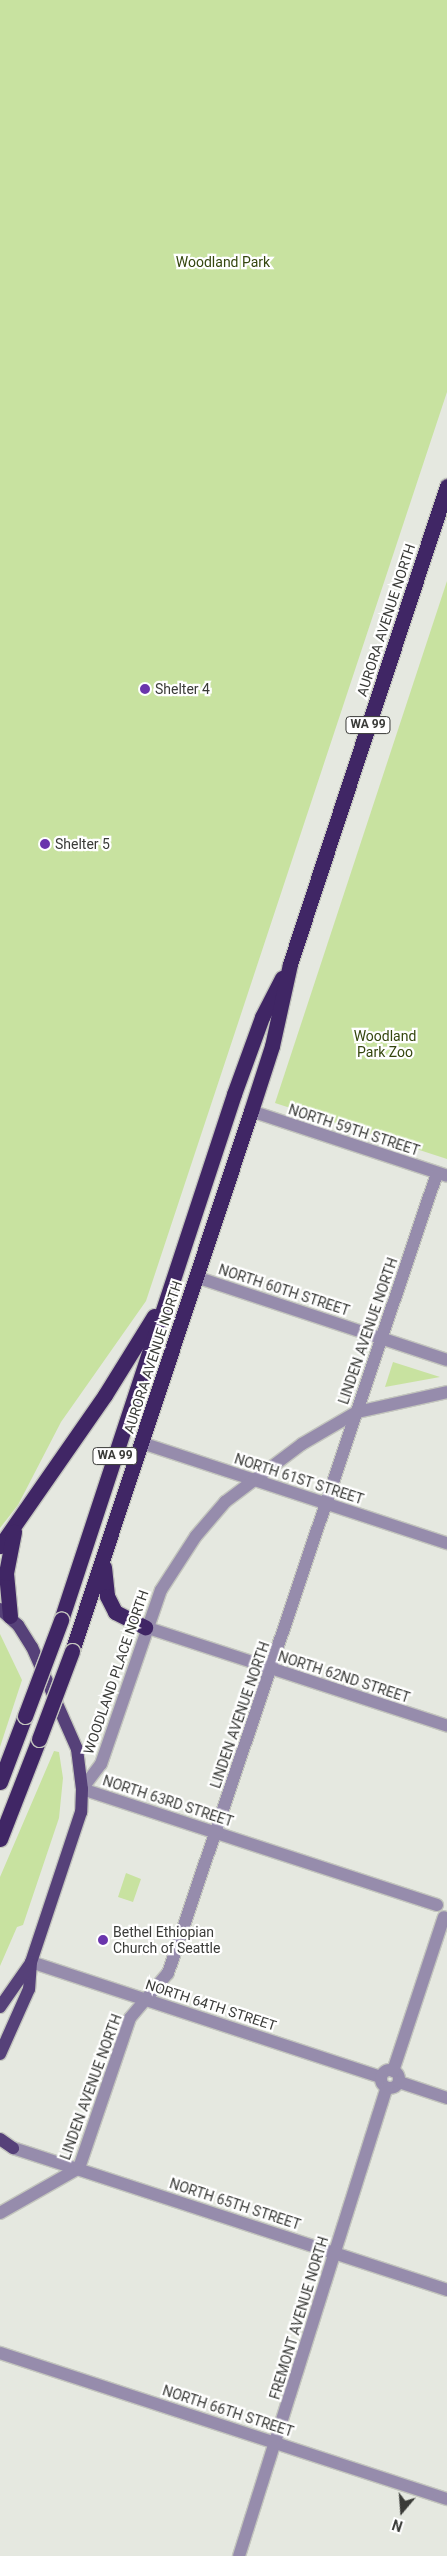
<!DOCTYPE html>
<html>
<head>
<meta charset="utf-8">
<style>
	body { margin:0 }
	#map { position:relative; width:447px; height:2556px; overflow:hidden; background:#e5e8e0; font-family:Roboto,sans-serif }
	div>[style] { position:absolute }
	.green>* { inset:0; background:#c8e2a0 }
	.roads { filter:drop-shadow(1px 0 #c3c5be) drop-shadow(-1px 0 #c3c5be) drop-shadow(0 1px #c3c5be) drop-shadow(0 -1px #c3c5be) }
	.minor>* { height:12px; margin:-6px; padding:0 6px; transform-origin:6px; border-radius:6px; background:#968cac }
	.minor>.ring { margin:-6px; padding:0; box-sizing:content-box; background:none; border:12px solid #968cac; border-radius:50% }
	.major>* { height:12px; margin:-6px; padding:0 6px; transform-origin:6px; border-radius:6px; background:#564179 }
	.highway>* { height:15px; margin:-7.5px; padding:0 7.5px; transform-origin:7.5px; border-radius:7.5px; background:#402665 }
	.bridges { filter:drop-shadow(1px 0 #c3c5be) drop-shadow(-1px 0 #c3c5be) drop-shadow(0 1px #c3c5be) drop-shadow(0 -1px #c3c5be) }
	.highway-bridge>* { height:15px; margin:-7.5px; padding:0 7.5px; transform-origin:7.5px; border-radius:7.5px; background:#402665 }
	.dots>* { width:14px; height:14px; translate:-50% -50%; box-sizing:border-box; border:2px solid #fff; border-radius:50% }
	span { translate:-50% -50%; white-space:nowrap; text-align:center; line-height:1.15; -webkit-text-stroke:4.5px #fff; paint-order:stroke }
	.shield-label span { padding:1px 4px; background:#fff; border:1px solid; border-radius:4px; -webkit-text-stroke-width:0 }
	.shield-label { font-size:12px; color:#3a3b38; font-weight:700 }
	.park-label { font-size:14px; color:#34460e }
	.street-label { font-size:14px; color:#3a3b38 }
	.poi-label { font-size:14px; color:#3a3b38 }
	.left { translate:0 -50%; text-align:left }
	.north { position:absolute; left:377px; top:2486px; width:50px; height:50px; -webkit-text-stroke:4px #fff; paint-order:stroke; rotate:198deg; font-size:14px; font-weight:700; line-height:20px; text-align:center; color:#3a3b38 }
	.north::after { content:''; display:block; margin:auto; width:18px; height:22px; background:#3a3b38; clip-path:polygon(50% 0,100% 100%,50% 72%,0 100%) }
</style>
</head>
<body>
<div id="map">
	<div class="green">
		<div style="clip-path:polygon(0 0,447px 0,447px 392px,146px 1301px,61px 1422px,18px 1505px,0 1528px)"></div>
		<div style="clip-path:polygon(447px 581px,447px 1159px,275px 1103px)"></div>
		<div style="clip-path:polygon(393px 1362px,440px 1377px,385px 1387px)"></div>
		<div style="clip-path:polygon(0 1634px,22px 1680px,0 1747px)"></div>
		<div style="clip-path:polygon(54px 1751px,59px 1752px,63px 1778px,59px 1818px,23px 1925px,17px 1927px,0 1966px,0 1877px)"></div>
		<div style="clip-path:polygon(126px 1873px,141px 1879px,133px 1902px,118px 1897px)"></div>
	</div>
	<div class="roads">
		<div class="minor">
			<div style="left:251px;top:1111px;width:206px;rotate:18.3deg"></div>
			<div style="left:196px;top:1277px;width:264px;rotate:18.3deg"></div>
			<div style="left:142px;top:1443px;width:321px;rotate:18.2deg"></div>
			<div style="left:145px;top:1627px;width:318px;rotate:18.1deg"></div>
			<div style="left:437px;top:1905px;width:373px;rotate:-161.9deg"></div>
			<div style="left:82px;top:1789px;width:31px;rotate:-53deg"></div>
			<div style="left:101px;top:1764px;width:184px;rotate:-71deg"></div>
			<div style="left:161px;top:1590px;width:64px;rotate:-57.1deg"></div>
			<div style="left:196px;top:1536px;width:45px;rotate:-49.5deg"></div>
			<div style="left:225px;top:1502px;width:96px;rotate:-37deg"></div>
			<div style="left:302px;top:1444px;width:64px;rotate:-30.2deg"></div>
			<div style="left:357px;top:1412px;width:92px;rotate:-12.5deg"></div>
			<div style="left:31px;top:1962px;width:368px;rotate:18.2deg"></div>
			<div class="ring" style="left:381px;top:2070px;width:6px;height:6px"></div>
			<div style="left:393px;top:2071px;width:162px;rotate:-71.7deg"></div>
			<div style="left:399px;top:2082px;width:51px;rotate:18.4deg"></div>
			<div style="left:13px;top:2148px;width:457px;rotate:18.1deg"></div>
			<div style="left:0;top:2213px;width:91px;rotate:-29.7deg"></div>
			<div style="left:79px;top:2168px;width:158px;rotate:-71.2deg"></div>
			<div style="left:130px;top:2018px;width:59px;rotate:-49.8deg"></div>
			<div style="left:168px;top:1973px;width:844px;rotate:-71.41deg"></div>
			<div style="left:0;top:2353px;width:470px;rotate:18.1deg"></div>
			<div style="left:239px;top:2556px;width:491px;rotate:-72.5deg"></div>
		</div>
		<div class="major">
			<div style="left:0;top:1609px;width:24px;rotate:42deg"></div>
			<div style="left:18px;top:1625px;width:26px;rotate:58deg"></div>
			<div style="left:32px;top:1647px;width:111px;rotate:66.2deg"></div>
			<div style="left:77px;top:1749px;width:40px;rotate:82.9deg"></div>
			<div style="left:82px;top:1789px;width:23px;rotate:92deg"></div>
			<div style="left:81px;top:1812px;width:158px;rotate:108.4deg"></div>
			<div style="left:31px;top:1962px;width:27px;rotate:94deg"></div>
			<div style="left:29px;top:1989px;width:71px;rotate:114deg"></div>
			<div style="left:0;top:2007px;width:52px;rotate:-55.1deg"></div>
			<div style="left:0;top:2139px;width:16px;rotate:35deg"></div>
		</div>
		<div class="highway">
			<div style="left:0;top:1546px;width:184px;rotate:-55.2deg"></div>
			<div style="left:105px;top:1395px;width:93px;rotate:-58.2deg"></div>
			<div style="left:104px;top:1567px;width:29px;rotate:84deg"></div>
			<div style="left:107px;top:1596px;width:18px;rotate:63deg"></div>
			<div style="left:115px;top:1612px;width:34px;rotate:27deg"></div>
			<div style="left:10px;top:1616px;width:43px;rotate:-95.3deg"></div>
			<div style="left:6px;top:1573px;width:42px;rotate:-79deg"></div>
			<div style="left:61px;top:1620px;width:554px;rotate:-71.79deg"></div>
			<div style="left:234px;top:1094px;width:82px;rotate:-70deg"></div>
			<div style="left:262px;top:1017px;width:44px;rotate:-62.9deg"></div>
			<div style="left:72px;top:1651px;width:569px;rotate:-71.66deg"></div>
			<div style="left:251px;top:1111px;width:68px;rotate:-72.1deg"></div>
			<div style="left:272px;top:1046px;width:84px;rotate:-77.6deg"></div>
			<div style="left:290px;top:964px;width:503px;rotate:-71.82deg"></div>
			<div style="left:0;top:1782px;width:71px;rotate:-69.3deg"></div>
			<div style="left:0;top:1839px;width:107px;rotate:-68.7deg"></div>
		</div>
	</div>
	<div class="bridges">
		<div class="highway-bridge">
			<div style="left:25px;top:1716px;width:103px;rotate:-69.4deg"></div>
			<div style="left:39px;top:1739px;width:94px;rotate:-69.4deg"></div>
		</div>
	</div>
	<div class="dots">
		<div style="left:145px;top:689px;background:#6a35ac"></div>
		<div style="left:45px;top:844px;background:#6a35ac"></div>
		<div style="left:103px;top:1940px;background:#6a35ac"></div>
	</div>
	<div class="shield-label">
		<span style="left:368px;top:725px">WA 99</span>
		<span style="left:115px;top:1456px">WA 99</span>
	</div>
	<div class="park-label">
		<span style="left:223px;top:262px">Woodland Park</span>
		<span style="left:385px;top:1044px">Woodland<br>Park Zoo</span>
	</div>
	<div class="street-label">
		<span style="left:386px;top:620px;rotate:-72deg">AURORA AVENUE NORTH</span>
		<span style="left:354px;top:1130px;rotate:18deg">NORTH 59TH STREET</span>
		<span style="left:284px;top:1290px;rotate:18deg">NORTH 60TH STREET</span>
		<span style="left:368px;top:1331px;rotate:-71deg">LINDEN AVENUE NORTH</span>
		<span style="left:153px;top:1357px;rotate:-72deg">AURORA AVENUE NORTH</span>
		<span style="left:299px;top:1479px;rotate:18deg">NORTH 61ST STREET</span>
		<span style="left:116px;top:1672px;rotate:-71deg">WOODLAND PLACE NORTH</span>
		<span style="left:344px;top:1677px;rotate:18deg">NORTH 62ND STREET</span>
		<span style="left:240px;top:1715px;rotate:-71deg">LINDEN AVENUE NORTH</span>
		<span style="left:168px;top:1801px;rotate:18deg">NORTH 63RD STREET</span>
		<span style="left:211px;top:2005px;rotate:18deg">NORTH 64TH STREET</span>
		<span style="left:91px;top:2087px;rotate:-70deg">LINDEN AVENUE NORTH</span>
		<span style="left:235px;top:2204px;rotate:18deg">NORTH 65TH STREET</span>
		<span style="left:299px;top:2318px;rotate:-73deg">FREMONT AVENUE NORTH</span>
		<span style="left:228px;top:2411px;rotate:18deg">NORTH 66TH STREET</span>
	</div>
	<div class="poi-label">
		<span class="left" style="left:155px;top:689px">Shelter 4</span>
		<span class="left" style="left:55px;top:844px">Shelter 5</span>
		<span class="left" style="left:113px;top:1940px">Bethel Ethiopian<br>Church of Seattle</span>
	</div>
	<div class="north">N</div>
</div>
</body>
</html>
